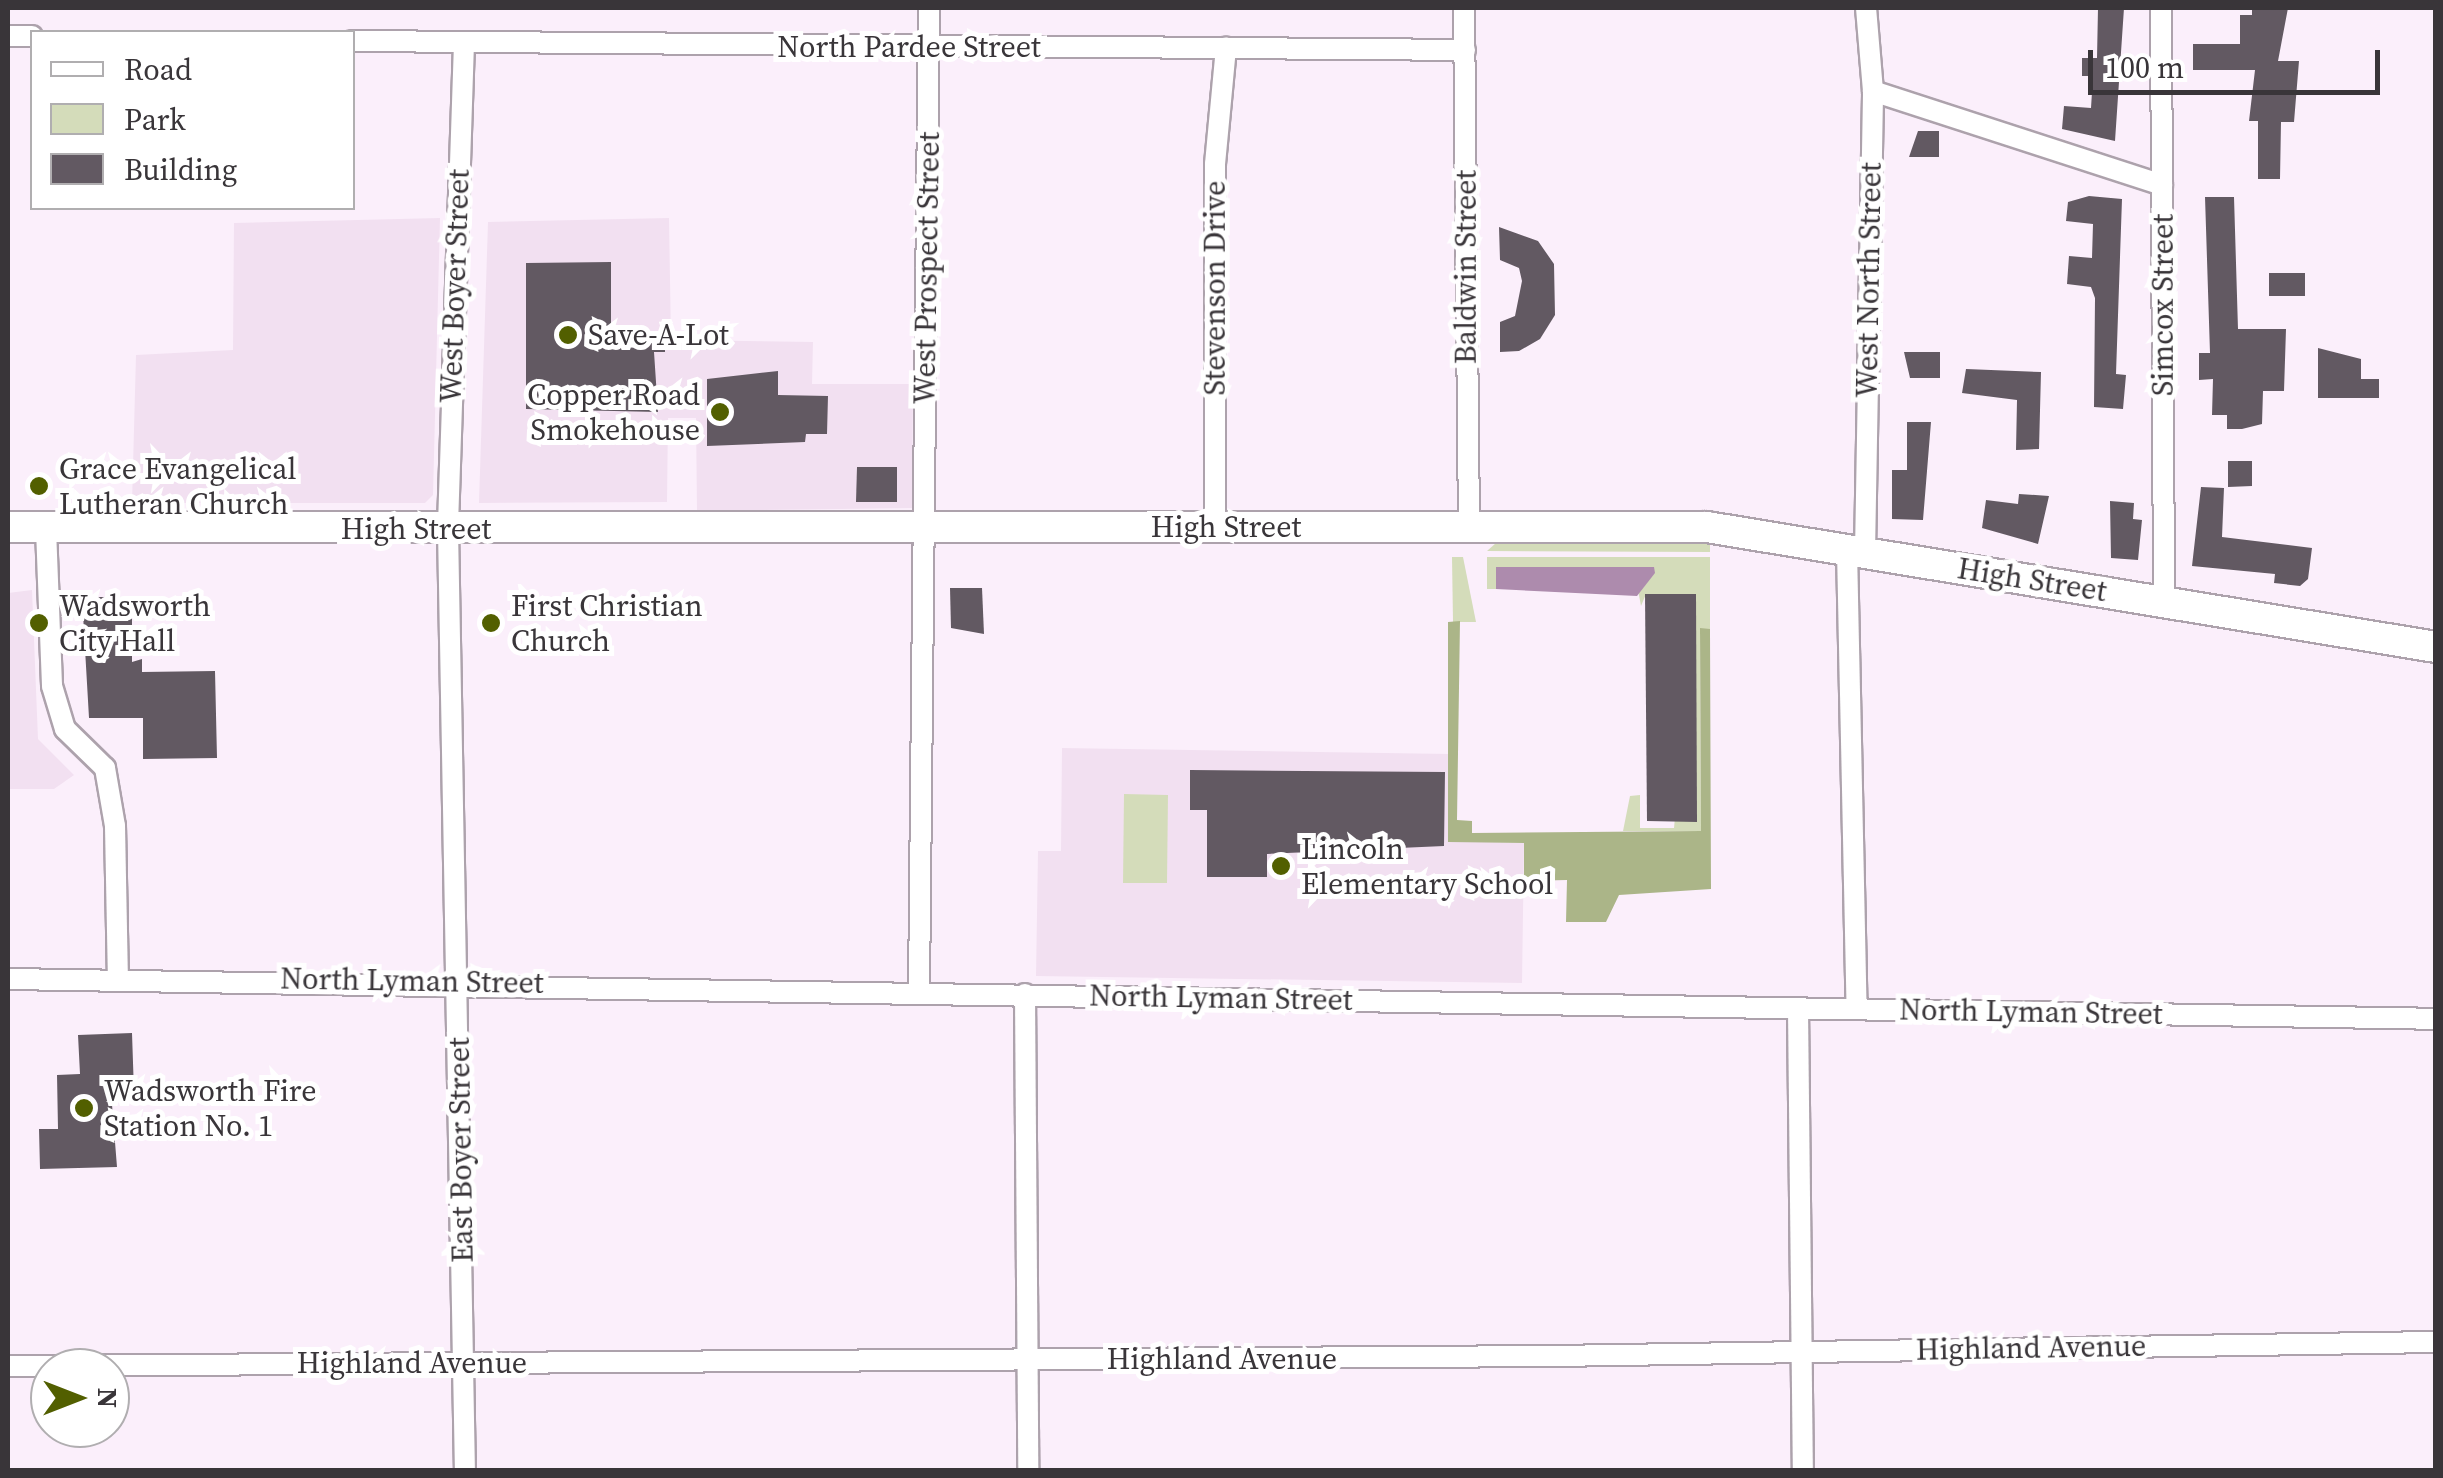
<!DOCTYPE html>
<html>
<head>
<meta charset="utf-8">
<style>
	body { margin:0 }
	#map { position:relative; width:2443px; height:1478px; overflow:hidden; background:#fbeffb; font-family:"Source Serif 4",serif }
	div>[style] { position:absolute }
	.built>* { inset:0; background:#f2e0f1 }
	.green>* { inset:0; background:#d4dcba }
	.forest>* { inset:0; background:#abb588 }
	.water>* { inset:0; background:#ad8bad }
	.building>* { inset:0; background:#625962 }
	.roads { filter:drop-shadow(2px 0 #ada2ac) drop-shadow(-2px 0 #ada2ac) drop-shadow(0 2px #ada2ac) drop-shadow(0 -2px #ada2ac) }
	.minor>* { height:20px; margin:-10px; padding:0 10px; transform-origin:10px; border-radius:10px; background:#fff }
	.secondary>* { height:30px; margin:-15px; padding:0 15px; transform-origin:15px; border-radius:15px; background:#fff }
	.dots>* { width:28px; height:28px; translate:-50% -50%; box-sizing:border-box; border:5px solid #fff; border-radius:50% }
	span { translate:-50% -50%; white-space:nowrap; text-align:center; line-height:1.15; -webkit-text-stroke:10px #fff; paint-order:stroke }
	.street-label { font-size:30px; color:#393539 }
	.poi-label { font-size:30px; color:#393539 }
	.left { translate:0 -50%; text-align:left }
	.right { translate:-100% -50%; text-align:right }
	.frame { position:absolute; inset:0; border:10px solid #393539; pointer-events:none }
	.legend { position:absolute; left:30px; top:30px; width:325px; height:180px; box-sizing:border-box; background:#fff; border:2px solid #b0aeb0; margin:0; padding:12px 18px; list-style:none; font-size:30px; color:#393539 }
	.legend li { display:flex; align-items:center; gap:20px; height:50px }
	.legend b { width:50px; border:2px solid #b0aeb0 }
	.north { position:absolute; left:30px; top:1348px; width:100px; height:100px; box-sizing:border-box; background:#fff; border:2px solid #b0aeb0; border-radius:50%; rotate:90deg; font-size:28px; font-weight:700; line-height:40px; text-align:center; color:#393539 }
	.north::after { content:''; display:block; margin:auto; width:35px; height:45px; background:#525f00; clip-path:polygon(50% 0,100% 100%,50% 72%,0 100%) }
	.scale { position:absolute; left:2088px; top:50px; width:292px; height:45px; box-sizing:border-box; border:5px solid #393539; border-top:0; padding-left:12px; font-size:30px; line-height:35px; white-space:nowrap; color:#393539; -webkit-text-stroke:8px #fff; paint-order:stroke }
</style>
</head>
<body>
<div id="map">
	<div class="built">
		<div style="clip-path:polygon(440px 218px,433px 495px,425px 503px,132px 503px,136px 355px,233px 350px,234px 223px)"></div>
		<div style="clip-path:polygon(669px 218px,671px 340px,813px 342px,812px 384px,913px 384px,912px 508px,697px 511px,696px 418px,668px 418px,667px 502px,479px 503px,488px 222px)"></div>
		<div style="clip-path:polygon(32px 590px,38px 739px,74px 775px,54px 789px,8px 789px,8px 593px)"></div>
		<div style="clip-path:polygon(1062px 748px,1450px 754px,1449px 841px,1524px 843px,1522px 983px,1036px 976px,1038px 851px,1061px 851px)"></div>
	</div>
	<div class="green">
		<div style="clip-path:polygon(1496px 543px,1697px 543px,1710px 544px,1710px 552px,1487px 551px)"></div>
		<div style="clip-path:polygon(1452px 557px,1463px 557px,1476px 622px,1453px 622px)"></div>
		<div style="clip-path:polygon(1487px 557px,1710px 557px,1710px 629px,1700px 629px,1701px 831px,1623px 831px,1630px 796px,1640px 795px,1640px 828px,1674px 828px,1696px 594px,1646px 594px,1641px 606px,1638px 590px,1653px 567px,1497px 567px,1496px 589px,1487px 589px)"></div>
		<div style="clip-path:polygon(1124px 794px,1168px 795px,1167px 883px,1123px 883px)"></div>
	</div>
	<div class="forest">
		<div style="clip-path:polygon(1460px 621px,1457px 820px,1472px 821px,1472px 833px,1701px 831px,1700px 628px,1710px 629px,1711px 889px,1619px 895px,1606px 922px,1566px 922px,1567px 880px,1524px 881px,1524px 843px,1448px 842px,1448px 622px)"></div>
	</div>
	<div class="water">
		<div style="clip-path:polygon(1496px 567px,1654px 567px,1655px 573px,1637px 596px,1496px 589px)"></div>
	</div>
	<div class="building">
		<div style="clip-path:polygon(2098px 8px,2124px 8px,2115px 141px,2062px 129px,2064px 106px,2091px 108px,2093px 76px,2082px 76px,2082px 58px,2097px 58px)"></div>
		<div style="clip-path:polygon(2252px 8px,2288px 8px,2278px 61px,2299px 61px,2294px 122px,2281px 122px,2280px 179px,2258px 179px,2258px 121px,2249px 121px,2255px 70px,2193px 70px,2193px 44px,2240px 44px,2240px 15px,2252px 15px)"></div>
		<div style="clip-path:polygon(1918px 131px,1939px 131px,1939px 157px,1909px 157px)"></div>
		<div style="clip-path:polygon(2089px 196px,2122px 199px,2116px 374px,2126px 375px,2123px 409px,2094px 407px,2095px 298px,2091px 287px,2067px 284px,2069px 256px,2092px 258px,2093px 224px,2066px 221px,2068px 202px)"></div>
		<div style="clip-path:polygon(2205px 197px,2234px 197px,2238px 329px,2286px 329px,2284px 391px,2263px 391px,2262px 424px,2242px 429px,2227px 429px,2227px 415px,2212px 415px,2213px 379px,2199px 380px,2199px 353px,2210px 353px)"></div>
		<div style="clip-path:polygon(1499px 227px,1538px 241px,1554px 264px,1555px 315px,1540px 339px,1519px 351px,1500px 352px,1500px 322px,1515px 316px,1522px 281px,1519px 268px,1500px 260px)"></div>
		<div style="clip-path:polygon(611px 262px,611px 336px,665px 335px,665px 352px,654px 352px,658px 412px,526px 409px,526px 263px)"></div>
		<div style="clip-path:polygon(2269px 273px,2305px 273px,2305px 296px,2269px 296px)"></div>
		<div style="clip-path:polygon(2318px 348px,2361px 359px,2361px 379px,2379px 379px,2379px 398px,2318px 398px)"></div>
		<div style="clip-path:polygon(1904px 352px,1940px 352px,1940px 378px,1910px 378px)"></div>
		<div style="clip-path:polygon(1966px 369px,2041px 372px,2039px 449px,2016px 450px,2017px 400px,1962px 393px)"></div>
		<div style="clip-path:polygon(778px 371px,778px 395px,828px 396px,827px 434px,806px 434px,805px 442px,707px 446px,707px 379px)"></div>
		<div style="clip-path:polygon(1907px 422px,1931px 422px,1923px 520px,1892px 519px,1892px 470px,1907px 470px)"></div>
		<div style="clip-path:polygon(2228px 461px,2252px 461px,2252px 486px,2228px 487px)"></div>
		<div style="clip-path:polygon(857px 467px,897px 467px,897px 502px,856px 502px)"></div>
		<div style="clip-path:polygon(2201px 487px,2224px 488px,2222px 537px,2312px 548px,2308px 579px,2300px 586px,2274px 583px,2275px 574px,2192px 566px)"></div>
		<div style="clip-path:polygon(2019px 494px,2049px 496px,2038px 544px,1982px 528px,1986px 500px,2018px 504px)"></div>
		<div style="clip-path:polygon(2110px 501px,2134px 503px,2133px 519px,2142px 520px,2138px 560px,2111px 558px)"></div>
		<div style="clip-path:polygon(950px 588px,982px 588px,984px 634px,951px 628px)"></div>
		<div style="clip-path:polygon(1645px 594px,1696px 594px,1697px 822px,1647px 821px)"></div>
		<div style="clip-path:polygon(82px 597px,132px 597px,132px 662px,142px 659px,142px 672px,215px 671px,217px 758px,143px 759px,143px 718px,89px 718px)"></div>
		<div style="clip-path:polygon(1190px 770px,1445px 772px,1444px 846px,1267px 854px,1267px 877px,1207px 877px,1207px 810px,1190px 810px)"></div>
		<div style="clip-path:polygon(132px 1033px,134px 1092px,111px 1092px,117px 1167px,40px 1169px,39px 1129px,58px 1129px,57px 1075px,80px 1074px,78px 1035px)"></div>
	</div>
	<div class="roads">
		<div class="minor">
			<div style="left:1464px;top:8px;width:519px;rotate:89.45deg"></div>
			<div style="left:2161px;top:8px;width:594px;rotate:89.71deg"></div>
			<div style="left:8px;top:36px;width:24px"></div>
			<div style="left:352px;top:41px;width:1113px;rotate:0.46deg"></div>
			<div style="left:464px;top:43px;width:486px;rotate:91.9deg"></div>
			<div style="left:448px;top:529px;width:941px;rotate:88.97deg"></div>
			<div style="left:1873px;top:91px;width:304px;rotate:18deg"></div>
			<div style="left:1215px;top:528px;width:364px;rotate:-90deg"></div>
			<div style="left:1215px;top:164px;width:117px;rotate:-84.6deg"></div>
			<div style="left:46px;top:529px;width:157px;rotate:87.8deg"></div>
			<div style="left:52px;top:686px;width:45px;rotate:73.2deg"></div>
			<div style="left:65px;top:729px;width:56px;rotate:44.3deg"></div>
			<div style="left:105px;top:768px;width:59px;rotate:80.2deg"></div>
			<div style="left:115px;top:826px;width:150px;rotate:88.9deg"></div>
			<div style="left:1847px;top:550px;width:459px;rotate:88.8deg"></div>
			<div style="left:1865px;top:553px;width:462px;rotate:-89deg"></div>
			<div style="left:1873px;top:91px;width:83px;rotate:-94.8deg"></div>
			<div style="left:8px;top:979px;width:2428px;rotate:0.94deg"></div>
			<div style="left:919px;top:992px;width:984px;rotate:-89.42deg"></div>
			<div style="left:1025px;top:994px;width:476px;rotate:89.6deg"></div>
			<div style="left:1798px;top:1008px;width:462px;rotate:89.4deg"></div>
			<div style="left:8px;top:1366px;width:1546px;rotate:-0.37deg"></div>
			<div style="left:1554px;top:1356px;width:882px;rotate:-0.91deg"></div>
		</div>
		<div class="secondary">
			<div style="left:8px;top:527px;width:1699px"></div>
			<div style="left:1707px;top:527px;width:739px;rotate:9.35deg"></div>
		</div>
	</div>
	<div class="dots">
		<div style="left:568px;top:335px;background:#525f00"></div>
		<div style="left:720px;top:412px;background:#525f00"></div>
		<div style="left:39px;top:486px;background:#525f00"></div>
		<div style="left:39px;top:623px;background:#525f00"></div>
		<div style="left:491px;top:623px;background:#525f00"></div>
		<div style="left:1281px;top:866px;background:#525f00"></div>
		<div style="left:84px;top:1108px;background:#525f00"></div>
	</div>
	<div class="street-label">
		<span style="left:909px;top:47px">North Pardee Street</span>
		<span style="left:1466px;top:267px;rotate:-90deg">Baldwin Street</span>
		<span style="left:927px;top:268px;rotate:-89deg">West Prospect Street</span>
		<span style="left:1869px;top:280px;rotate:-89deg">West North Street</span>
		<span style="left:455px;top:286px;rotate:-88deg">West Boyer Street</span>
		<span style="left:1215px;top:288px;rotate:-90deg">Stevenson Drive</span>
		<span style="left:2163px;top:305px;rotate:-90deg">Simcox Street</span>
		<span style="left:1226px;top:527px">High Street</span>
		<span style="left:416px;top:529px">High Street</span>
		<span style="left:2032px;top:580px;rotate:9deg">High Street</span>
		<span style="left:412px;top:981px;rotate:1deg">North Lyman Street</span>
		<span style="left:1221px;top:998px;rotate:1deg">North Lyman Street</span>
		<span style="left:2031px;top:1012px;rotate:1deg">North Lyman Street</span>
		<span style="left:461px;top:1150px;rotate:-91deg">East Boyer Street</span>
		<span style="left:2031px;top:1348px;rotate:-1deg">Highland Avenue</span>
		<span style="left:1222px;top:1359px">Highland Avenue</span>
		<span style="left:412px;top:1363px">Highland Avenue</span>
	</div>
	<div class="poi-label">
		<span class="left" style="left:588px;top:335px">Save-A-Lot</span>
		<span class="right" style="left:700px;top:412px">Copper Road<br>Smokehouse</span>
		<span class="left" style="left:59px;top:486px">Grace Evangelical<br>Lutheran Church</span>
		<span class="left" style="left:59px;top:623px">Wadsworth<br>City Hall</span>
		<span class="left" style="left:511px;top:623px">First Christian<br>Church</span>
		<span class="left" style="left:1301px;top:866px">Lincoln<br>Elementary School</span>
		<span class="left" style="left:104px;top:1108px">Wadsworth Fire<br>Station No. 1</span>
	</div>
	<div class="frame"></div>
	<ul class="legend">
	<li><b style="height:12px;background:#fff"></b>Road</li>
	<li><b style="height:28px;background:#d4dcba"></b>Park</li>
	<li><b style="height:28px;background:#625962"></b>Building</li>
	</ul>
	<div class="north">N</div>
	<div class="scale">100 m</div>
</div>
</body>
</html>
